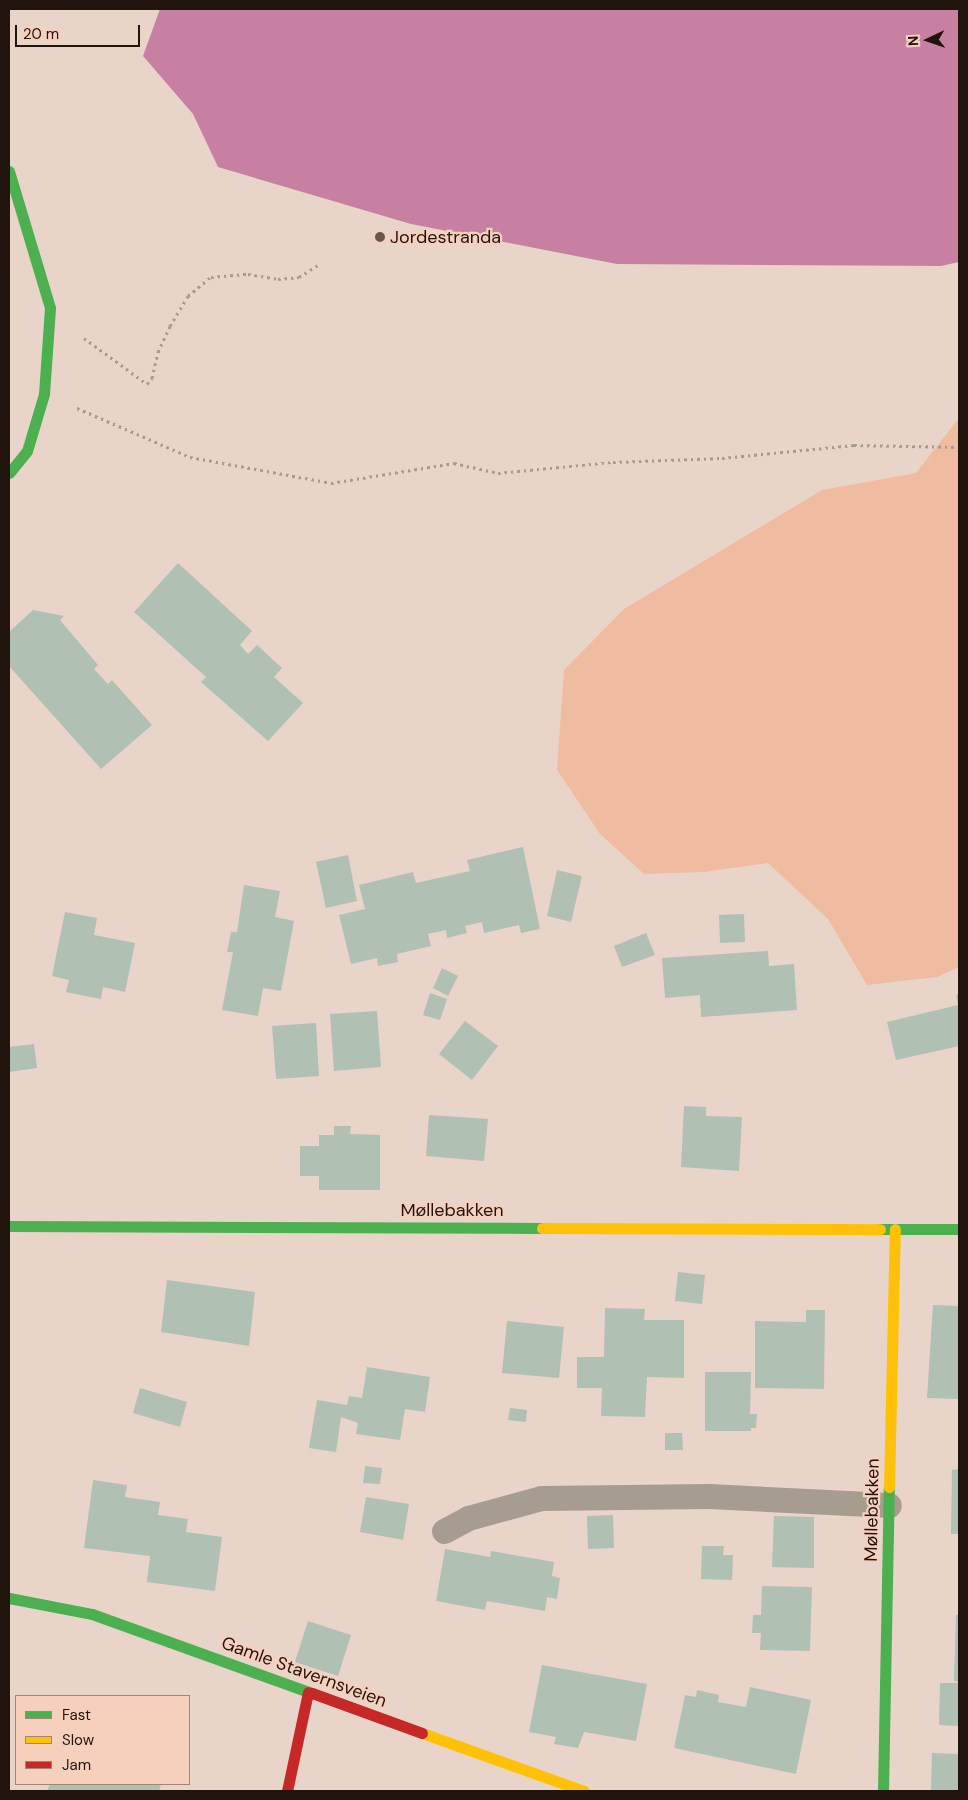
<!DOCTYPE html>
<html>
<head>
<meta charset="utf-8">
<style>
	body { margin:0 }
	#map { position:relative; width:968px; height:1800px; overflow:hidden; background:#e9d4ca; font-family:"DM Sans",sans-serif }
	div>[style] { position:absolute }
	.green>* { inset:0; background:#efbca2 }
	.water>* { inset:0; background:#c780a2 }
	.building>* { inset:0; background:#b0c0b2 }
	.path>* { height:3px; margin-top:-1.5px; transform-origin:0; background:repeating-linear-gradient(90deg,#a59b90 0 2.5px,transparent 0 6.5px) }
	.lane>* { height:25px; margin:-12.5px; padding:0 12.5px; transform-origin:12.5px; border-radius:12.5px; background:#a69d90 }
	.fast>* { height:11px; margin:-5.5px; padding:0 5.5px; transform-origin:5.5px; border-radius:5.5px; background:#4caf50 }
	.slow>* { height:11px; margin:-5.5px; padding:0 5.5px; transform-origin:5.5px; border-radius:5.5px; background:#ffc107 }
	.jam>* { height:11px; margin:-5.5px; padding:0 5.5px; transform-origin:5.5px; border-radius:5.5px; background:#c62828 }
	.dots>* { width:14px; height:14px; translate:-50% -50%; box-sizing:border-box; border:2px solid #f6d0bd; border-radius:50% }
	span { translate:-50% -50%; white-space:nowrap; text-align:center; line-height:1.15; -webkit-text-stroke:4.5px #f6d0bd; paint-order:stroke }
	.poi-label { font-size:18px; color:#21140d }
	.left { translate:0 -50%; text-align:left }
	.street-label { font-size:18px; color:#21140d }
	.frame { position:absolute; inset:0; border:10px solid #21140d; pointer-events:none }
	.legend { position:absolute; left:15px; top:1695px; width:175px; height:90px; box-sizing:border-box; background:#f6d0bd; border:1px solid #a18577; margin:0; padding:6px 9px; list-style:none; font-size:15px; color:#21140d }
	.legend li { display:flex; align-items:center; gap:10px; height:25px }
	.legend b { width:25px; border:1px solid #a18577 }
	.north { position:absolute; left:903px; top:15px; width:50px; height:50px; -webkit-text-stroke:4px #f6d0bd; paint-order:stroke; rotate:267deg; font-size:14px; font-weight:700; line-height:20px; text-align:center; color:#21140d }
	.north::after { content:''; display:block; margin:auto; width:18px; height:22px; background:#21140d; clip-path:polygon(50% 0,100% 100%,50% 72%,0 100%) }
	.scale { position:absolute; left:15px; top:25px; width:125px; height:22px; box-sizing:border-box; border:2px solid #21140d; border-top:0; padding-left:6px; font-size:15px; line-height:18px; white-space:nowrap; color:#21140d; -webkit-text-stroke:4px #f6d0bd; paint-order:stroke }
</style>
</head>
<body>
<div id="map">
	<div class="green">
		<div style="clip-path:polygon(959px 418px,959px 967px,937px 977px,867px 985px,828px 919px,768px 863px,704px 872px,644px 874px,600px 834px,557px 770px,564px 670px,624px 609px,822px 490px,916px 473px)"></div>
	</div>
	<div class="water">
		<div style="clip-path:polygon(160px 9px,959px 9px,959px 262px,941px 266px,617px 264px,411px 224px,218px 167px,193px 114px,143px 56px)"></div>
	</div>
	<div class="building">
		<div style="clip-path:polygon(178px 563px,252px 631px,240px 645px,248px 654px,257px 645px,282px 668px,274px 677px,303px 703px,268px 741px,201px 682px,206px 677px,134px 612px)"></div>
		<div style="clip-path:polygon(33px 610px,64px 616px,60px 620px,98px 665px,94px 669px,108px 684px,112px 680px,152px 725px,101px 769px,9px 666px,9px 632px)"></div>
		<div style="clip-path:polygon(523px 847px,540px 929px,521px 933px,519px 925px,484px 933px,482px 922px,465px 926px,467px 933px,447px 938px,446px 930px,428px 934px,431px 946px,397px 954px,398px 962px,378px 966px,377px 958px,351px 964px,339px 915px,365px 909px,359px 885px,413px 872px,416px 883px,470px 871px,467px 860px)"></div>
		<div style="clip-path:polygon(348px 855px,357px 901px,326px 908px,316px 862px)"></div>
		<div style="clip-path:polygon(557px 870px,582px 876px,571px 922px,547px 916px)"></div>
		<div style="clip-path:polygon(244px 885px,280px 891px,275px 917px,294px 921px,281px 991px,263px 988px,258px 1016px,222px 1010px,233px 952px,227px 952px,231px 932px,237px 932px)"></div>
		<div style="clip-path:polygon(65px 912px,97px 918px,94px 935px,135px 943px,125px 992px,103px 987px,101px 999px,66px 992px,69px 980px,52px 976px)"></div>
		<div style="clip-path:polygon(744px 914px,745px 942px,720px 943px,719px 915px)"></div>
		<div style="clip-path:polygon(646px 933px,655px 955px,622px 967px,614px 946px)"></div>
		<div style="clip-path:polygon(768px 951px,769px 966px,794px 964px,797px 1010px,701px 1017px,700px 995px,665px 998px,662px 958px)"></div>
		<div style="clip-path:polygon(442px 968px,458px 976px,448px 996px,433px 988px)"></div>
		<div style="clip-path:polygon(430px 993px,447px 999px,440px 1020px,423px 1015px)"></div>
		<div style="clip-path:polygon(959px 994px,959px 1046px,896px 1060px,887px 1022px,958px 1005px,956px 995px)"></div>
		<div style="clip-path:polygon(377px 1011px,381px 1067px,334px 1071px,330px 1014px)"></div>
		<div style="clip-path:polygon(465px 1021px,498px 1046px,472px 1080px,439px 1054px)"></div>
		<div style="clip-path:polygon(316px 1023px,319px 1076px,276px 1079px,272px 1026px)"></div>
		<div style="clip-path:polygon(34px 1044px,37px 1068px,9px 1072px,9px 1047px)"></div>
		<div style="clip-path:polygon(684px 1106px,706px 1107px,706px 1116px,742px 1117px,739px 1171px,681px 1167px)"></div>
		<div style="clip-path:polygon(429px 1115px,488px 1119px,484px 1161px,426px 1156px)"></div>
		<div style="clip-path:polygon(334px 1126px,351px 1126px,350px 1134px,380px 1135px,380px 1190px,319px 1190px,319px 1176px,300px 1176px,300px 1146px,319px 1146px,319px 1135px,334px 1135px)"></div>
		<div style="clip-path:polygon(678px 1272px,705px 1275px,702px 1304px,675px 1301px)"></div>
		<div style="clip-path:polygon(167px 1280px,255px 1292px,249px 1346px,161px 1332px)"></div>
		<div style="clip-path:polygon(933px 1305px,959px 1306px,959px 1399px,927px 1398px)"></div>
		<div style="clip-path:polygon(605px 1308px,645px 1309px,644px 1320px,684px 1320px,684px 1378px,647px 1377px,645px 1417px,601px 1416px,602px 1388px,577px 1388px,577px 1357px,604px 1357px)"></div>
		<div style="clip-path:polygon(806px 1310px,825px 1310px,824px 1389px,755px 1388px,755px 1321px,806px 1322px)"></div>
		<div style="clip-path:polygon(507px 1321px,564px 1327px,559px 1378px,502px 1373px)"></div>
		<div style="clip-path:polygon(367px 1367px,430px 1377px,425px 1412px,405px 1409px,400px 1440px,356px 1434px,358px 1423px,341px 1417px,336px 1452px,309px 1448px,317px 1400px,347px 1405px,349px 1396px,362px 1398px)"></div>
		<div style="clip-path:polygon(705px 1372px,751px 1372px,750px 1414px,757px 1414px,756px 1428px,751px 1428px,751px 1431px,705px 1431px)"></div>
		<div style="clip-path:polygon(140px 1388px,187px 1402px,180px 1427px,133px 1413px)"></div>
		<div style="clip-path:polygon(510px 1408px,527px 1410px,526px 1422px,508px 1420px)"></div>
		<div style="clip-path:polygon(665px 1433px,682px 1433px,683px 1450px,665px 1450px)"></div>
		<div style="clip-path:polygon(365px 1466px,382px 1468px,380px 1484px,363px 1483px)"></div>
		<div style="clip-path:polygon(959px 1469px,959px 1534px,951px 1534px,952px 1470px)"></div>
		<div style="clip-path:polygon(93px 1480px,127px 1485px,125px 1497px,160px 1502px,158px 1515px,188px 1519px,186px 1532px,222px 1537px,215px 1591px,147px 1582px,150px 1556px,84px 1548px)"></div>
		<div style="clip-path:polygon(366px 1497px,409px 1504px,403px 1540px,360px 1532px)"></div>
		<div style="clip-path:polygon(613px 1515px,614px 1548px,588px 1549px,587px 1516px)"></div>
		<div style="clip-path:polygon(774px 1516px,814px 1517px,814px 1568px,772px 1567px)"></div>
		<div style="clip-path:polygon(702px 1546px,724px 1546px,723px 1555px,733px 1555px,732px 1580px,701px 1579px)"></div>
		<div style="clip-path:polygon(445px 1549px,490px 1557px,491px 1551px,554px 1562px,552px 1576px,560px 1578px,557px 1599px,547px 1597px,545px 1611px,487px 1601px,485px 1610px,436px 1601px)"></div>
		<div style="clip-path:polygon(762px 1586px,812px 1587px,810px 1651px,760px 1650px,761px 1633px,752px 1633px,753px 1615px,761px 1615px)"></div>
		<div style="clip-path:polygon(956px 1615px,959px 1615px,959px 1682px,954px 1681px)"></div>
		<div style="clip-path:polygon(308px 1621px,351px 1635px,338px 1676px,295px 1662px)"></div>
		<div style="clip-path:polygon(542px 1665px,647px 1684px,636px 1741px,584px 1732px,578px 1748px,554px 1744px,556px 1737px,529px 1732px)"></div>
		<div style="clip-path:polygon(940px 1683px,959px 1683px,959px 1726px,939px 1725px)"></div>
		<div style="clip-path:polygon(750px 1687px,811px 1700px,796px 1774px,674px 1748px,685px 1695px,696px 1697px,697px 1690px,719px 1695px,718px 1702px,746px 1707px)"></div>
		<div style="clip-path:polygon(932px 1753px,959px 1754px,959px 1791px,931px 1791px)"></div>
		<div style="clip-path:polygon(50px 1784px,161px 1784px,159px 1791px,47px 1791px)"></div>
	</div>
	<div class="path">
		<div style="left:84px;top:338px;width:78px;rotate:36.1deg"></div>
		<div style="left:147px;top:384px;width:8px;rotate:-50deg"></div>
		<div style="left:152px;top:378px;width:27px;rotate:-77deg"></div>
		<div style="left:158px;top:352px;width:29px;rotate:-65deg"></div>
		<div style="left:170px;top:326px;width:35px;rotate:-59deg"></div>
		<div style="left:188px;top:296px;width:30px;rotate:-40deg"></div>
		<div style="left:211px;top:277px;width:37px;rotate:-5deg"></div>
		<div style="left:248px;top:274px;width:30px;rotate:9deg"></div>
		<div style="left:278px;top:279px;width:21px;rotate:-5deg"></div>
		<div style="left:299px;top:277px;width:25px;rotate:-32deg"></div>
		<div style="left:77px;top:408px;width:123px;rotate:23.4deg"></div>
		<div style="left:190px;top:457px;width:143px;rotate:10.4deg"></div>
		<div style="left:331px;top:483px;width:125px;rotate:-9.2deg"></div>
		<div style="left:454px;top:463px;width:45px;rotate:12.8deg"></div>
		<div style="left:498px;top:473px;width:116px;rotate:-5.5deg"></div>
		<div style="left:613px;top:462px;width:109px;rotate:-2.1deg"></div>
		<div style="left:722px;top:458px;width:133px;rotate:-5.6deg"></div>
		<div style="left:854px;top:445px;width:105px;rotate:1.1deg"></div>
	</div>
	<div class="lane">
		<div style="left:444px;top:1531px;width:27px;rotate:-28deg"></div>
		<div style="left:468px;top:1518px;width:76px;rotate:-15.3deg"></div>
		<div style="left:541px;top:1498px;width:168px;rotate:-0.7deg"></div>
		<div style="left:709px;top:1496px;width:180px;rotate:2.9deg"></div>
	</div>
	<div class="fast">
		<div style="left:9px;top:171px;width:143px;rotate:73.3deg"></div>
		<div style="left:50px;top:308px;width:86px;rotate:94deg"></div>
		<div style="left:44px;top:394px;width:59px;rotate:106.6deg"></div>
		<div style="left:27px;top:451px;width:28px;rotate:129deg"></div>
		<div style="left:9px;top:1226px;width:533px;rotate:0.21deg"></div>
		<div style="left:880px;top:1229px;width:79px"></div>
		<div style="left:9px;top:1598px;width:85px;rotate:10.9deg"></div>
		<div style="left:92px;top:1614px;width:234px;rotate:19.8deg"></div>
		<div style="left:883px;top:1791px;width:304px;rotate:-88.9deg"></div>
	</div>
	<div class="slow">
		<div style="left:542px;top:1228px;width:338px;rotate:0.2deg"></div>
		<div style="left:889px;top:1487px;width:258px;rotate:-88.7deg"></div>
		<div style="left:422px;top:1733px;width:172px;rotate:19.7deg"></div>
	</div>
	<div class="jam">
		<div style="left:312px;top:1693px;width:117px;rotate:20deg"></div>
		<div style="left:287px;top:1791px;width:101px;rotate:-78deg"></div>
	</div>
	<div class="dots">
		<div style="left:380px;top:237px;background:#67574f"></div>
	</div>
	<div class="poi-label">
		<span class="left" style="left:390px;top:237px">Jordestranda</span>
	</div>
	<div class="street-label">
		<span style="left:452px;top:1210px">Møllebakken</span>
		<span style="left:872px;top:1510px;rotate:-89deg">Møllebakken</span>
		<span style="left:304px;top:1672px;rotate:20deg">Gamle Stavernsveien</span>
	</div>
	<div class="frame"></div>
	<ul class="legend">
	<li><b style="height:6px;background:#4caf50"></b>Fast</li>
	<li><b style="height:6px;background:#ffc107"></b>Slow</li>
	<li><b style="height:6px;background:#c62828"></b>Jam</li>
	</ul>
	<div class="north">N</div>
	<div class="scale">20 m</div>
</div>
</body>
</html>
